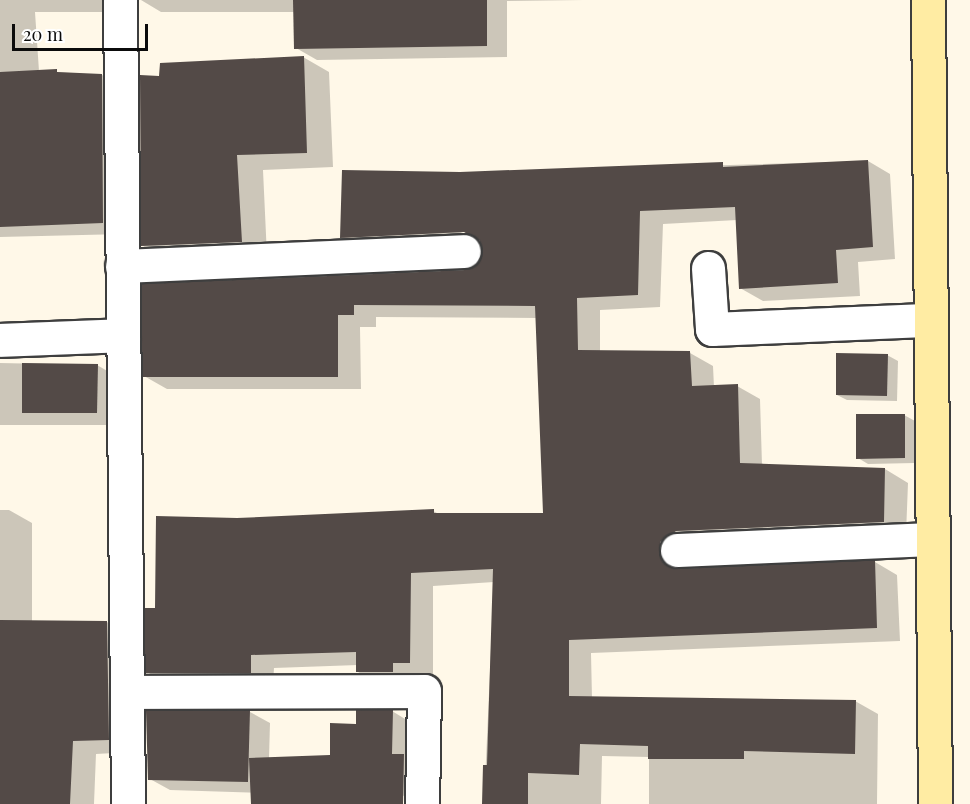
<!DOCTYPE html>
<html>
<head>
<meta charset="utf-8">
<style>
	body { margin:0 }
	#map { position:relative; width:970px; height:804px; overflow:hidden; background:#fff8e8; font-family:"Playfair Display",serif }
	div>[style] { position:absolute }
	.shadow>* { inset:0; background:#0003 }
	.building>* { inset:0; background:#534a47 }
	.roads { filter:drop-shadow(2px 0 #3e3e3e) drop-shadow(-2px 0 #3e3e3e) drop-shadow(0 2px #3e3e3e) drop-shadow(0 -2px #3e3e3e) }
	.street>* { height:33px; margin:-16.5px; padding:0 16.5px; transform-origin:16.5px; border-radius:16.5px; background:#fff }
	.secondary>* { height:33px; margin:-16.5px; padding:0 16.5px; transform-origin:16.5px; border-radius:16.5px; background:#ffeca3 }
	span { translate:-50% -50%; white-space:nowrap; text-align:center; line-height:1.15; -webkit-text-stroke:6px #fff; paint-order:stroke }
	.scale { position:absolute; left:12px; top:24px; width:136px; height:27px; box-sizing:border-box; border:3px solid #0b0b0b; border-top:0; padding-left:8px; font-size:18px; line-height:21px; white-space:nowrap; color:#0b0b0b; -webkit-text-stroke:4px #fff; paint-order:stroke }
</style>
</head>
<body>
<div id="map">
	<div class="shadow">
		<div style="clip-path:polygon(0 0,128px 0,122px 12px,35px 12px,39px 71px,102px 75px,122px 87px,124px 234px,0 237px)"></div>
		<div style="clip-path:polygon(141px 0,584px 0,507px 1px,507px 57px,317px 60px,296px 48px,295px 12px,161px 12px)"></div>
		<div style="clip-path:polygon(303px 57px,329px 72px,333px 167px,263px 170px,267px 256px,169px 261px,143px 246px,161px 78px)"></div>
		<div style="clip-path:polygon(evenodd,868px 161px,890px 174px,895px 259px,858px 262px,860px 296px,763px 301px,740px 288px,737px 220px,663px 224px,660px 307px,600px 310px,600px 352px,690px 353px,713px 366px,714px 387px,737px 386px,760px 399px,762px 465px,885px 469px,908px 483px,906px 535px,682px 555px,684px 570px,875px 562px,897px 575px,900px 641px,591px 653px,592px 698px,855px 701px,878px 714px,877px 804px,649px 804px,649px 757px,602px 756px,601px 804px,484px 804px,494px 582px,433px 586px,433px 675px,415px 675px,380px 685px,358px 672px,358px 665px,274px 668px,273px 685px,170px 685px,147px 672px,156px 609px,202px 521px,433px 511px,439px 514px,545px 514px,537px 318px,376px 317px,376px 327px,360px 327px,361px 389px,167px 389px,144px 376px,143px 285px,465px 271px,482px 260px,482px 245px,364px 250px,342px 237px,460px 173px,868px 161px,458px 227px,482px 241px,482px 244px,457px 230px,458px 227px)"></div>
		<div style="clip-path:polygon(887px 355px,898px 361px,897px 401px,847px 400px,837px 395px)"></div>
		<div style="clip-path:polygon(0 363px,97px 365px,121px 379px,120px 425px,0 425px)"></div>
		<div style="clip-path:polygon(904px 415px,915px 421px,915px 463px,868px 464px,858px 458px)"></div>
		<div style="clip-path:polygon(0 510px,9px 510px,32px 523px,32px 622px,107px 622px,130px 636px,132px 752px,96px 754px,94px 804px,0 804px)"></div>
		<div style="clip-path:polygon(392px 711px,410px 722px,410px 796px,349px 794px,358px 725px)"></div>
		<div style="clip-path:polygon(250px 712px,270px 723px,268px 793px,170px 790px,150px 779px)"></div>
	</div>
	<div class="building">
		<div style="clip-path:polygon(293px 0,487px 0,487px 46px,294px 49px)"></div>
		<div style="clip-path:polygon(304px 56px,307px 153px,237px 155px,242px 242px,141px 246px,140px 75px,159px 76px,160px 63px)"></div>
		<div style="clip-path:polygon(57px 69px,57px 72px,102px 74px,103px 223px,0 227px,0 72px)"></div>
		<div style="clip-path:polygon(868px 160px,873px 247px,836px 250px,838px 283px,739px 289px,735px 207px,640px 211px,638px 295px,577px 298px,578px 350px,690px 351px,692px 386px,738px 384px,740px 463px,885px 468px,884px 522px,676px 531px,660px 542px,662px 561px,678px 569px,875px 560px,877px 628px,569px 640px,569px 696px,856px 700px,855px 754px,744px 751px,744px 759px,648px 759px,648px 746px,580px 744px,579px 775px,528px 773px,528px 804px,482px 804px,483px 765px,487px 765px,493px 569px,411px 573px,410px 663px,393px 663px,393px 672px,356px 672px,356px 652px,251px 655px,251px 673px,145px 673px,145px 608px,155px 608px,156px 516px,237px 518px,434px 509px,434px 513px,543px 513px,535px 306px,354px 305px,354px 315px,338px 315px,338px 377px,142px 377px,142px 284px,465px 270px,480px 260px,480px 241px,464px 232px,340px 238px,342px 170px,460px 172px,723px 162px,723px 167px)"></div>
		<div style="clip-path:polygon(836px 353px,888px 354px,887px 396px,836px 395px)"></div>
		<div style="clip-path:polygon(22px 363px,98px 364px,97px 413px,22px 413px)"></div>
		<div style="clip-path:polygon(856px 414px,905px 414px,905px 458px,856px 459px)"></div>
		<div style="clip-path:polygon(0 620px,107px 621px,109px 740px,73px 741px,70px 804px,0 804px)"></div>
		<div style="clip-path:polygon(250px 710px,248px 782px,148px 780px,146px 711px)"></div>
		<div style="clip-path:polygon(356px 710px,393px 710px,392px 754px,404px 754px,403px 804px,251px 804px,249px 758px,330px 755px,330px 723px,356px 724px)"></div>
	</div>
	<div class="roads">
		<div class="street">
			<div style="left:120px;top:0;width:804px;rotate:89.43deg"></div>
			<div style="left:122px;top:266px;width:342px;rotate:-2.5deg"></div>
			<div style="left:708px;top:268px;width:61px;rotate:86.2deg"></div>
			<div style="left:712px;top:329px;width:219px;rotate:-2.4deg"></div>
			<div style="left:0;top:340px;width:123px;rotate:-2.3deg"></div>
			<div style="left:677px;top:550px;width:255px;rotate:-2.5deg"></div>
			<div style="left:127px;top:692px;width:297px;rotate:-0.2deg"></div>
			<div style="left:424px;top:691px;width:113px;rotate:91deg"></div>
		</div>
		<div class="secondary">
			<div style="left:928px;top:0;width:804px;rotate:89.5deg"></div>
		</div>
	</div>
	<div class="scale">20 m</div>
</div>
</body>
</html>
